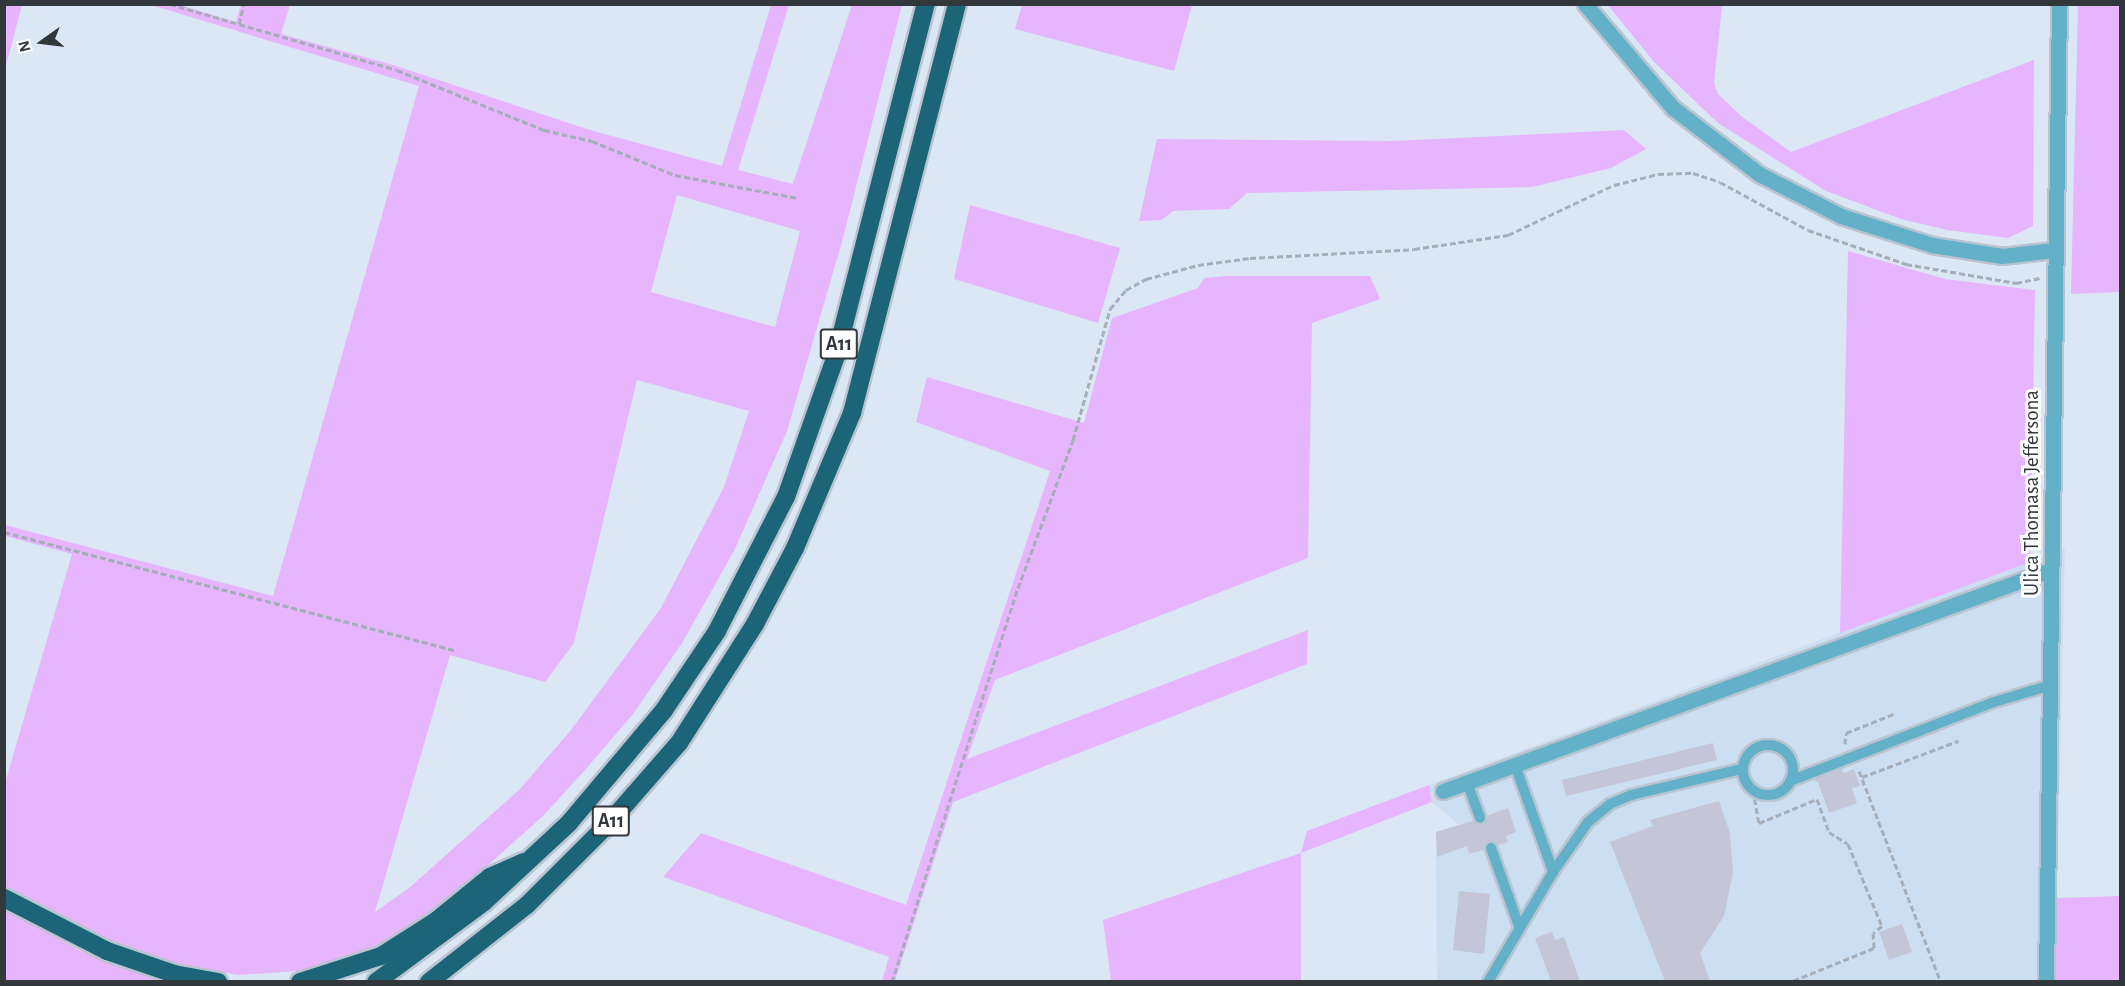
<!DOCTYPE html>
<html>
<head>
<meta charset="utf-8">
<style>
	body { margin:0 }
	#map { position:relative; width:2125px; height:986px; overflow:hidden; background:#dbe7f5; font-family:"Alegreya Sans",sans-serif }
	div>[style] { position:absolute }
	.built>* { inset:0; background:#ccdef2 }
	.green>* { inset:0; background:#e6b5fd }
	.building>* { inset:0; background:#c4c5d6 }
	.path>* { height:3px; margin-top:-1.5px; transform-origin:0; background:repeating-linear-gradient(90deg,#a5aeb9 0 6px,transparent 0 9px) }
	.roads { filter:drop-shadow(2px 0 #b9c4d0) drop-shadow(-2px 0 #b9c4d0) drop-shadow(0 2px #b9c4d0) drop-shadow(0 -2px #b9c4d0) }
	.lane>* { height:10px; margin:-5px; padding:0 5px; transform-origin:5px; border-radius:5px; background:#63b1c8 }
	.lane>.ring { margin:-5px; padding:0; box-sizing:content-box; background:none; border:10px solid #63b1c8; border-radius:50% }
	.street>* { height:15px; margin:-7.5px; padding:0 7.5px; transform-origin:7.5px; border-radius:7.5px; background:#63b1c8 }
	.highway>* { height:18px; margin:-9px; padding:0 9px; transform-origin:9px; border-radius:9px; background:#1c6477 }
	span { translate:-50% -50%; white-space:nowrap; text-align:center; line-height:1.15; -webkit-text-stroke:6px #fff; paint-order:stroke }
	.shield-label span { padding:2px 4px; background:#fff; border:2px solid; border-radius:4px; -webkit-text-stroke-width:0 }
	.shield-label { font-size:20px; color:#32373c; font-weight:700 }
	.street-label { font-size:21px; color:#32373c }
	.frame { position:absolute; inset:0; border:6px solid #32373c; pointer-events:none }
	.north { position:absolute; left:12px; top:12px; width:60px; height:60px; -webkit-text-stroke:4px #fff; paint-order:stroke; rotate:256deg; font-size:16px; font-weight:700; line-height:24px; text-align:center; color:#32373c }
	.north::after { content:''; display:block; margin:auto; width:21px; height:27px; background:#32373c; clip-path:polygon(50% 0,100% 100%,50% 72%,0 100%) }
</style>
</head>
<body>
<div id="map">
	<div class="built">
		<div style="clip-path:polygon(2065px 549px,2055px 981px,1437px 981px,1436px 832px,1459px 825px,1432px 802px,1429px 785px)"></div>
	</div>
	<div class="green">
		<div style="clip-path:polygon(5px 4px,22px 5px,5px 69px,4px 5px)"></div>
		<div style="clip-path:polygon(evenodd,151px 5px,180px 5px,236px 22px,241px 5px,290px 5px,281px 34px,393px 65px,590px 130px,722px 166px,771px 5px,789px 5px,738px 170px,793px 184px,852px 5px,902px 5px,843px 238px,787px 431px,734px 551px,682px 643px,633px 714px,585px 770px,543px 816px,450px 899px,382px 946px,313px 970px,238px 975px,153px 959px,62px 920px,5px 887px,5px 783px,72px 554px,5px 536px,5px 525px,273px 596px,419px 86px,151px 5px,677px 195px,800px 231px,775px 327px,651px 292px,677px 195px,151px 5px,637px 380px,749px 411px,724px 487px,661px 608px,571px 730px,519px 790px,409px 888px,375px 912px,450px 655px,545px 682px,574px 643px,637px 380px)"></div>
		<div style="clip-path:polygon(1022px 5px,1022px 4px,1192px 5px,1174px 71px,1015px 29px)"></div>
		<div style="clip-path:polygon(1608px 5px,1722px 5px,1714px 83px,1718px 94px,1741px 116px,1791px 152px,2034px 60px,2033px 226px,2008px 238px,1947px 230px,1901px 219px,1826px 191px,1718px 123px,1654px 62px)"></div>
		<div style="clip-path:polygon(2078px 5px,2120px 5px,2120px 292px,2071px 294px)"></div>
		<div style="clip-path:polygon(1624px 130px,1646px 149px,1611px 168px,1532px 187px,1247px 193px,1229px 209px,1173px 211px,1162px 220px,1139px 221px,1157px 139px,1392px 141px)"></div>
		<div style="clip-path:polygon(970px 205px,1120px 248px,1098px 323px,954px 279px)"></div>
		<div style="clip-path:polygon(1848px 251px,1945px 279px,2035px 290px,2030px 562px,1840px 633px)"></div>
		<div style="clip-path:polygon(1226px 276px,1370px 276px,1380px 299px,1312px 323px,1308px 558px,995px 680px,967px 759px,1308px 630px,1307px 664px,953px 802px,895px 981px,882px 981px,889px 957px,663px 877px,701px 833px,906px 905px,1050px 471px,916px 422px,927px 377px,1084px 423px,1112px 318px,1198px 288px,1204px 278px)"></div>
		<div style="clip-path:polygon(1429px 785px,1432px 802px,1301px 853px,1301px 981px,1111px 981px,1103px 920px,1301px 853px,1307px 831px)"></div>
		<div style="clip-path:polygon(2120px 896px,2120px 981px,2055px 981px,2057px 898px)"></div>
		<div style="clip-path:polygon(5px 909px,78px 950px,160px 981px,5px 981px)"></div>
	</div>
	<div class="building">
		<div style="clip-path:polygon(1713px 743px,1717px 760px,1566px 796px,1562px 780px)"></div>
		<div style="clip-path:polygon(1842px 769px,1844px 773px,1854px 769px,1860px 786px,1852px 788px,1857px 803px,1829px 813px,1818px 782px,1813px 780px)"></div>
		<div style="clip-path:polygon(1719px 801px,1730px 833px,1733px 872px,1724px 916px,1700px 953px,1710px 981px,1665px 981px,1610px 842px,1653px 826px,1650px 820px)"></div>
		<div style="clip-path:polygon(1508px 808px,1516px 832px,1506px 836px,1508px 842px,1498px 845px,1489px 841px,1484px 850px,1469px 854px,1467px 846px,1437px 857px,1436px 832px,1473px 821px,1482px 825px,1487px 816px)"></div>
		<div style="clip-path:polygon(1459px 891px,1490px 894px,1484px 954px,1453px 950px)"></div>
		<div style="clip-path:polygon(1902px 924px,1912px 952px,1889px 960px,1879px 932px)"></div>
		<div style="clip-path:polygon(1552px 932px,1555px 940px,1564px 937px,1580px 981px,1551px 981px,1535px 938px)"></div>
	</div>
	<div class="path">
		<div style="left:170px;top:4px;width:236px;rotate:16.2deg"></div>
		<div style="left:397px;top:70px;width:159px;rotate:22.2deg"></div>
		<div style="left:544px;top:130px;width:49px;rotate:12.9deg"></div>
		<div style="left:592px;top:141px;width:90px;rotate:22.3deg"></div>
		<div style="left:675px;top:175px;width:125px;rotate:10.6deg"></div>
		<div style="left:239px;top:24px;width:21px;rotate:-76deg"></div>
		<div style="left:4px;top:532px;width:467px;rotate:14.7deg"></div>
		<div style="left:1845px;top:744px;width:11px;rotate:-85deg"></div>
		<div style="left:1846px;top:733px;width:54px;rotate:-21.8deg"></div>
		<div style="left:1859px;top:771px;width:226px;rotate:68.8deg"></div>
		<div style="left:1862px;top:777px;width:103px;rotate:-20.6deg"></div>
		<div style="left:1753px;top:790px;width:34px;rotate:80deg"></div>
		<div style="left:1759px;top:823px;width:63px;rotate:-22.5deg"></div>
		<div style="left:1817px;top:799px;width:35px;rotate:70deg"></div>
		<div style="left:1829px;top:832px;width:22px;rotate:32deg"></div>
		<div style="left:1848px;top:844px;width:89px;rotate:67.5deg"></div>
		<div style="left:1882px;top:926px;width:11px;rotate:142deg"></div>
		<div style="left:1873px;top:933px;width:15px;rotate:86deg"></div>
		<div style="left:1874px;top:948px;width:91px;rotate:158deg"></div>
		<div style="left:892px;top:982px;width:414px;rotate:-72.3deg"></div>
		<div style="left:1018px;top:588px;width:158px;rotate:-69.6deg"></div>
		<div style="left:1073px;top:440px;width:136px;rotate:-74.2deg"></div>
		<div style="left:1110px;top:309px;width:25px;rotate:-50deg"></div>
		<div style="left:1126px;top:290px;width:23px;rotate:-29deg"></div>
		<div style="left:1146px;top:279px;width:54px;rotate:-15.1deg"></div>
		<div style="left:1198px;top:265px;width:52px;rotate:-7.7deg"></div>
		<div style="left:1250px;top:258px;width:164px;rotate:-3.1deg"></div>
		<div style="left:1414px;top:249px;width:95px;rotate:-8.5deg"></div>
		<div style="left:1508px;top:235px;width:117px;rotate:-25.3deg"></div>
		<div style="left:1614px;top:185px;width:45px;rotate:-14deg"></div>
		<div style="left:1658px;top:174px;width:35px;rotate:-2deg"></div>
		<div style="left:1693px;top:173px;width:28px;rotate:18deg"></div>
		<div style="left:1720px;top:182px;width:100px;rotate:28.6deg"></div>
		<div style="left:1808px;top:230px;width:104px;rotate:19.1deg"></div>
		<div style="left:1906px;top:264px;width:112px;rotate:9.8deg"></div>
		<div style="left:2016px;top:283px;width:25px;rotate:-12deg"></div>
	</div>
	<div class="roads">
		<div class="lane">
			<div class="ring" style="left:1743px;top:745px;width:40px;height:40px"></div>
			<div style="left:1515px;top:765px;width:114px;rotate:70.4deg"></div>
			<div style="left:1790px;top:781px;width:219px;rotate:-21.2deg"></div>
			<div style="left:1994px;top:702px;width:59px;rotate:-16.6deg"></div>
			<div style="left:1467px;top:782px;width:38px;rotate:70deg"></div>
			<div style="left:1491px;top:848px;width:83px;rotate:70.3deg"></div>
			<div style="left:1488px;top:982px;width:128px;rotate:-59.4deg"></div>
			<div style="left:1553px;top:872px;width:61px;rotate:-55deg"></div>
			<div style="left:1588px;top:822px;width:28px;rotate:-39deg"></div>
			<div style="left:1610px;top:804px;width:23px;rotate:-23deg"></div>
			<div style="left:1631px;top:795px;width:114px;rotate:-13.2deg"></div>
		</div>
		<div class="street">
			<div style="left:1585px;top:4px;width:136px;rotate:49.8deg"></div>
			<div style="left:1673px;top:108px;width:108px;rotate:37.5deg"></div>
			<div style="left:1759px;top:174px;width:92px;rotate:27.1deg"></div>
			<div style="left:1841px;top:216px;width:96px;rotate:17.7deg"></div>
			<div style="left:1932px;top:245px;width:71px;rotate:8.9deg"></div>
			<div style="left:2002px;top:256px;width:52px;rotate:-6.6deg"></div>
			<div style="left:1443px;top:791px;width:646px;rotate:-20.01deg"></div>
			<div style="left:2046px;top:982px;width:978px;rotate:-89.24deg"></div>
		</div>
		<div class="highway">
			<div style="left:4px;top:898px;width:116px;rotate:27.2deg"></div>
			<div style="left:107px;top:951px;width:71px;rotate:18.9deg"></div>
			<div style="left:174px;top:974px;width:45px;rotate:10.3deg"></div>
			<div style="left:300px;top:982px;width:85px;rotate:-17.8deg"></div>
			<div style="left:381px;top:956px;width:65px;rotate:-32.5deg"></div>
			<div style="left:436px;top:921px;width:70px;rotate:-39.2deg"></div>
			<div style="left:490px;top:877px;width:37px;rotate:-24deg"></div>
			<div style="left:376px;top:982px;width:134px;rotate:-36.5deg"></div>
			<div style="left:484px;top:902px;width:116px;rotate:-42.9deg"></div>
			<div style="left:569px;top:823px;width:148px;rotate:-49.9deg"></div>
			<div style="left:664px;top:710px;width:95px;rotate:-56.1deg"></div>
			<div style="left:717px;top:631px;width:151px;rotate:-62.8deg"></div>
			<div style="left:786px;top:497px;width:150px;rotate:-70.5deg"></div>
			<div style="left:836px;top:356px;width:363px;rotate:-75.7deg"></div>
			<div style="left:429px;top:982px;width:125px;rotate:-38.2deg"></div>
			<div style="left:527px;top:905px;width:117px;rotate:-45deg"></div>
			<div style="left:610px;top:822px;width:105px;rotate:-48.9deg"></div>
			<div style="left:679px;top:743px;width:141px;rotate:-57.4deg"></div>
			<div style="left:755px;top:624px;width:86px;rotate:-62.2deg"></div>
			<div style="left:795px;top:548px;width:147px;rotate:-67.1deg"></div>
			<div style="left:852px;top:413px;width:422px;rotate:-75.6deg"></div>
		</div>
	</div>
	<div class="shield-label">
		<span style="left:839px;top:344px">A11</span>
		<span style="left:611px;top:821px">A11</span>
	</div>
	<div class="street-label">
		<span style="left:2032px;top:493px;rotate:-90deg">Ulica Thomasa Jeffersona</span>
	</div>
	<div class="frame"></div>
	<div class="north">N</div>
</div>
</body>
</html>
